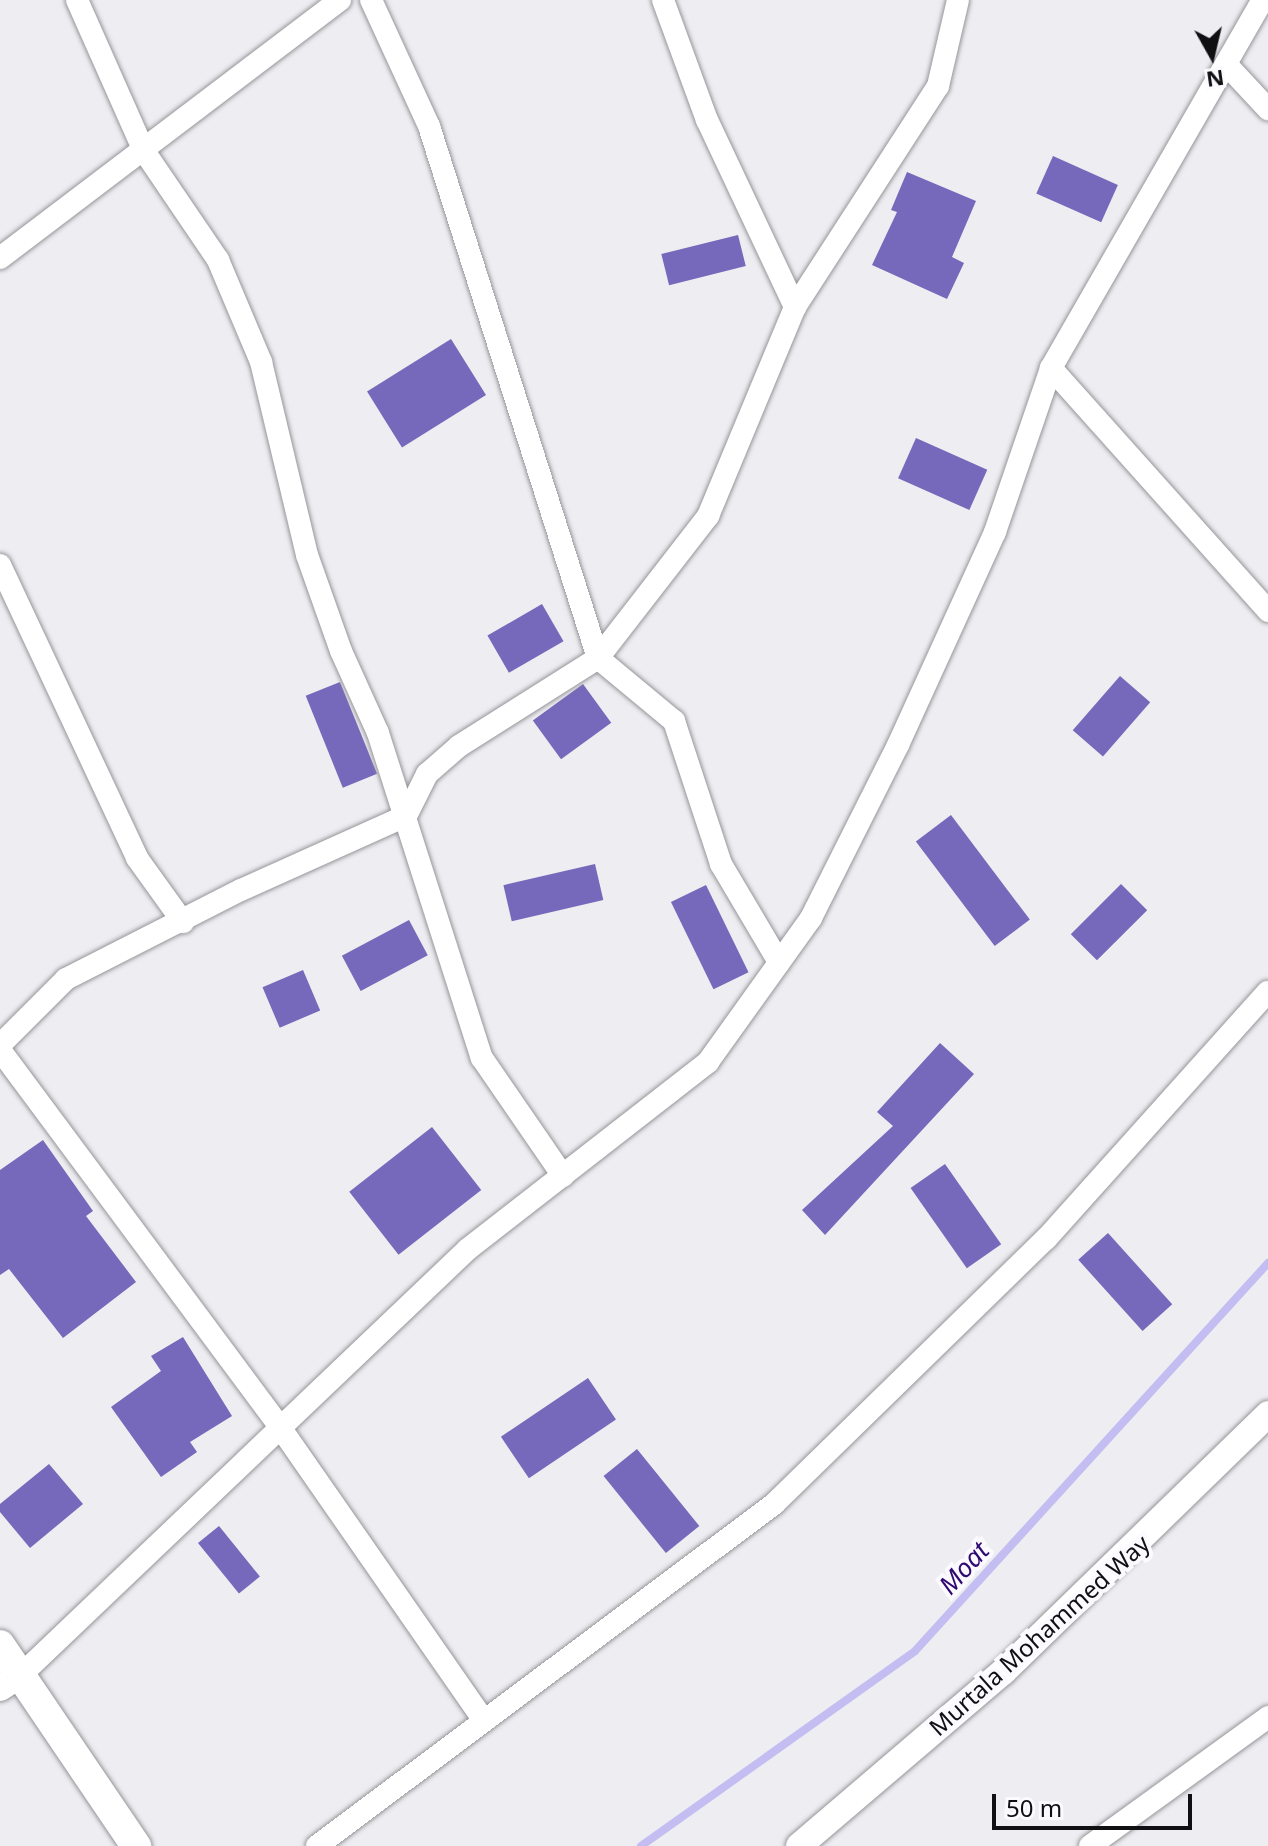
<!DOCTYPE html>
<style>
body{margin:0}
#map{position:relative;width:1268px;height:1846px;overflow:hidden;background:#ededf2;font-family:"Noto Sans",sans-serif}
div>[style]{position:absolute}
.stream>*{height:8px;margin:-4px;padding:0 4px;transform-origin:4px;border-radius:4px;background:#c3bdf2}
.building>*{inset:0;background:#7668ba;transform-origin:0 0}
.roads{filter:drop-shadow(0 0 2px #969599) drop-shadow(0 0 2px #969599)}
.minor>*{height:22px;margin:-11px;padding:0 11px;transform-origin:11px;border-radius:11px;background:#fff}
.tertiary>*{height:26px;margin:-13px;padding:0 13px;transform-origin:13px;border-radius:13px;background:#fff}
.secondary>*{height:30px;margin:-15px;padding:0 15px;transform-origin:15px;border-radius:15px;background:#fff}
span{translate:-50% -50%;white-space:nowrap;text-align:center;line-height:1.15;-webkit-text-stroke:8px #fbfaff;paint-order:stroke}
.street-label{font-size:24px;color:#101012}
.water-label{font-size:26px;color:#300971;font-style:italic}
.north{position:absolute;left:1172px;top:16px;width:80px;height:80px;-webkit-text-stroke:6px #fbfaff;paint-order:stroke;rotate:172deg;font-size:22px;font-weight:700;line-height:32px;text-align:center;color:#101012}
.north::after{content:'';display:block;margin:auto;width:28px;height:36px;background:#101012;clip-path:polygon(50% 0,100% 100%,50% 72%,0 100%)}
.scale{position:absolute;left:992px;top:1794px;width:200px;height:36px;box-sizing:border-box;border:4px solid #101012;border-top:0;padding-left:10px;font-size:24px;line-height:28px;white-space:nowrap;color:#101012;-webkit-text-stroke:6px #fbfaff;paint-order:stroke}
</style>
<div id="map">
<div class="stream">
<div style="left:641px;top:1846px;width:336px;rotate:-35.4deg"></div>
<div style="left:915px;top:1651px;width:525px;rotate:-47.7deg"></div>
</div>
<div class="building">
<div style="left:1053px;top:156px;width:71px;height:41px;rotate:24deg"></div>
<div style="clip-path:polygon(907px 172px,976px 201px,952px 257px,964px 263px,947px 299px,872px 265px,897px 212px,891px 210px)"></div>
<div style="left:738px;top:235px;width:32px;height:79px;rotate:76deg"></div>
<div style="left:451px;top:339px;width:66px;height:99px;rotate:58deg"></div>
<div style="left:916px;top:438px;width:78px;height:44px;rotate:24deg"></div>
<div style="left:542px;top:604px;width:43px;height:63px;rotate:60deg"></div>
<div style="left:1120px;top:676px;width:40px;height:72px;rotate:41deg"></div>
<div style="left:340px;top:682px;width:99px;height:37px;rotate:68deg"></div>
<div style="left:583px;top:684px;width:48px;height:62px;rotate:54deg"></div>
<div style="left:951px;top:815px;width:131px;height:44px;rotate:53deg"></div>
<div style="left:595px;top:864px;width:37px;height:94px;rotate:77deg"></div>
<div style="left:1121px;top:884px;width:37px;height:71px;rotate:45deg"></div>
<div style="left:706px;top:885px;width:97px;height:39px;rotate:64deg"></div>
<div style="left:409px;top:920px;width:40px;height:76px;rotate:62deg"></div>
<div style="left:303px;top:970px;width:44px;height:44px;rotate:67deg"></div>
<div style="clip-path:polygon(940px 1043px,974px 1074px,825px 1235px,802px 1210px,893px 1126px,877px 1112px)"></div>
<div style="left:432px;top:1127px;width:80px;height:105px;rotate:52deg"></div>
<div style="clip-path:polygon(43px 1140px,93px 1211px,86px 1216px,136px 1282px,63px 1338px,9px 1269px,0 1275px,0 1170px)"></div>
<div style="left:945px;top:1164px;width:98px;height:42px;rotate:55deg"></div>
<div style="left:1108px;top:1233px;width:96px;height:40px;rotate:48deg"></div>
<div style="clip-path:polygon(183px 1337px,232px 1416px,190px 1442px,197px 1452px,161px 1477px,111px 1407px,161px 1371px,151px 1356px)"></div>
<div style="left:588px;top:1378px;width:50px;height:105px;rotate:56deg"></div>
<div style="left:637px;top:1449px;width:99px;height:43px;rotate:51deg"></div>
<div style="clip-path:polygon(49px 1464px,83px 1504px,30px 1548px,0 1512px,0 1504px)"></div>
<div style="left:219px;top:1526px;width:65px;height:27px;rotate:51deg"></div>
</div>
<div class="roads">
<div class="minor">
<div style="left:77px;top:0;width:165px;rotate:66.1deg"></div>
<div style="left:144px;top:151px;width:132px;rotate:55.8deg"></div>
<div style="left:218px;top:260px;width:111px;rotate:67.1deg"></div>
<div style="left:261px;top:362px;width:198px;rotate:76.6deg"></div>
<div style="left:307px;top:555px;width:102px;rotate:70.5deg"></div>
<div style="left:341px;top:651px;width:90px;rotate:65.7deg"></div>
<div style="left:378px;top:733px;width:341px;rotate:72.3deg"></div>
<div style="left:482px;top:1058px;width:143px;rotate:55.5deg"></div>
<div style="left:371px;top:0;width:139px;rotate:65.3deg"></div>
<div style="left:429px;top:126px;width:558px;rotate:72.38deg"></div>
<div style="left:598px;top:658px;width:99px;rotate:39.7deg"></div>
<div style="left:674px;top:721px;width:151px;rotate:71.8deg"></div>
<div style="left:721px;top:864px;width:114px;rotate:59.4deg"></div>
<div style="left:663px;top:0;width:128px;rotate:69.9deg"></div>
<div style="left:707px;top:120px;width:207px;rotate:64.8deg"></div>
<div style="left:1226px;top:64px;width:62px;rotate:47deg"></div>
<div style="left:0;top:258px;width:427px;rotate:-37.2deg"></div>
<div style="left:1051px;top:368px;width:326px;rotate:48.2deg"></div>
<div style="left:0;top:565px;width:323px;rotate:64.9deg"></div>
<div style="left:137px;top:858px;width:79px;rotate:54.3deg"></div>
<div style="left:0;top:1045px;width:93px;rotate:-45deg"></div>
<div style="left:66px;top:979px;width:196px;rotate:-27deg"></div>
<div style="left:241px;top:890px;width:181px;rotate:-24.2deg"></div>
<div style="left:406px;top:816px;width:47px;rotate:-63.4deg"></div>
<div style="left:427px;top:774px;width:43px;rotate:-41.2deg"></div>
<div style="left:459px;top:746px;width:165px;rotate:-32.3deg"></div>
<div style="left:598px;top:658px;width:180px;rotate:-52.2deg"></div>
<div style="left:708px;top:516px;width:226px;rotate:-67.4deg"></div>
<div style="left:795px;top:307px;width:263px;rotate:-57.1deg"></div>
<div style="left:938px;top:86px;width:88px;rotate:-76.9deg"></div>
<div style="left:0;top:1050px;width:473px;rotate:53.4deg"></div>
<div style="left:282px;top:1430px;width:351px;rotate:55.2deg"></div>
<div style="left:23px;top:1673px;width:615px;rotate:-43.62deg"></div>
<div style="left:468px;top:1249px;width:304px;rotate:-37.9deg"></div>
<div style="left:708px;top:1062px;width:177px;rotate:-54.4deg"></div>
<div style="left:811px;top:918px;width:194px;rotate:-63.3deg"></div>
<div style="left:898px;top:745px;width:234px;rotate:-65.5deg"></div>
<div style="left:995px;top:532px;width:173px;rotate:-71.1deg"></div>
<div style="left:1051px;top:368px;width:425px;rotate:-60.1deg"></div>
<div style="left:317px;top:1846px;width:571px;rotate:-36.81deg"></div>
<div style="left:774px;top:1504px;width:380px;rotate:-44.3deg"></div>
<div style="left:1046px;top:1239px;width:332px;rotate:-48.1deg"></div>
<div style="left:1090px;top:1846px;width:220px;rotate:-35.9deg"></div>
</div>
<div class="tertiary">
<div style="left:0;top:1688px;width:27px;rotate:-33deg"></div>
<div style="left:799px;top:1846px;width:268px;rotate:-40.5deg"></div>
<div style="left:1003px;top:1672px;width:370px;rotate:-44.2deg"></div>
</div>
<div class="secondary">
<div style="left:0;top:1645px;width:243px;rotate:55.9deg"></div>
</div>
</div>
<div class="street-label">
<span style="left:1039px;top:1635px;rotate:-42deg">Murtala Mohammed Way</span>
</div>
<div class="water-label">
<span style="left:964px;top:1568px;rotate:-48deg">Moat</span>
</div>
<div class="north">N</div>
<div class="scale">50 m</div>
</div>
